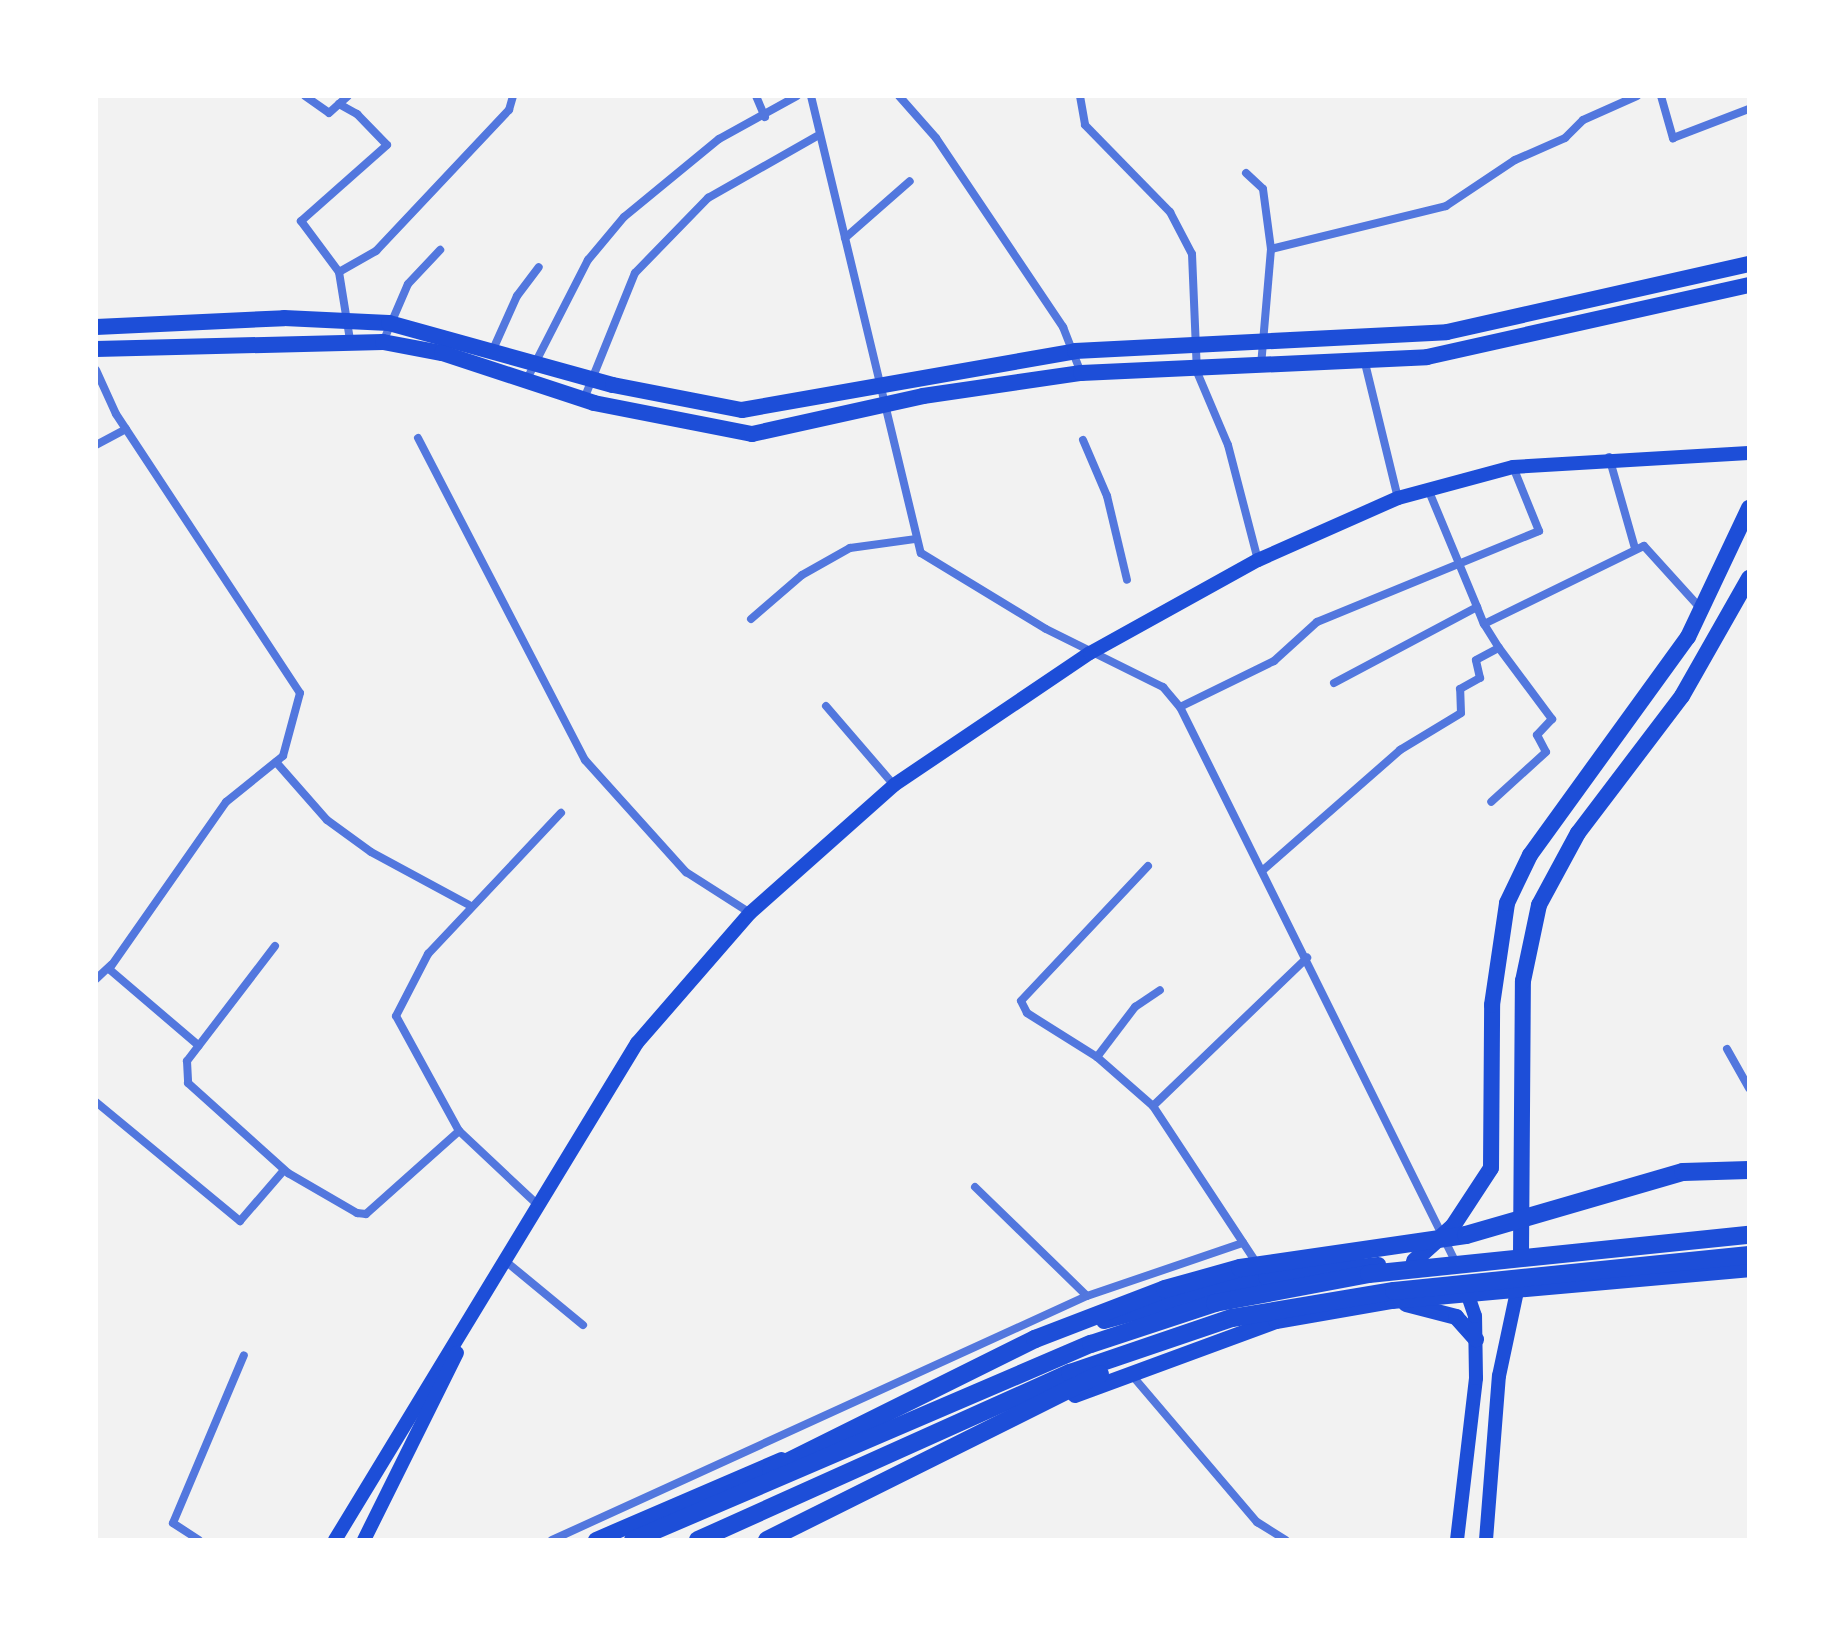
<!DOCTYPE html>
<style>
body{margin:0}
#map{position:relative;width:1845px;height:1636px;overflow:hidden;background:#f2f2f2;font-family:Figtree,sans-serif}
div>[style]{position:absolute}
.minor>*{height:8px;margin:-4px;padding:0 4px;transform-origin:4px;border-radius:4px;background:#5277de}
.secondary>*{height:14px;margin:-7px;padding:0 7px;transform-origin:7px;border-radius:7px;background:#1d4ed8}
.primary>*{height:16px;margin:-8px;padding:0 8px;transform-origin:8px;border-radius:8px;background:#1d4ed8}
.motorway>*{height:18px;margin:-9px;padding:0 9px;transform-origin:9px;border-radius:9px;background:#1d4ed8}
span{translate:-50% -50%;white-space:nowrap;text-align:center;line-height:1.15;-webkit-text-stroke:6px #fff;paint-order:stroke}
.frame{position:absolute;inset:0;border:98px solid #fff;pointer-events:none}
</style>
<div id="map">
<div class="minor">
<div style="left:305px;top:96px;width:29px;rotate:35deg"></div>
<div style="left:329px;top:113px;width:13px;rotate:-42deg"></div>
<div style="left:339px;top:104px;width:21px;rotate:29deg"></div>
<div style="left:357px;top:114px;width:43px;rotate:45.9deg"></div>
<div style="left:387px;top:145px;width:115px;rotate:138.5deg"></div>
<div style="left:301px;top:221px;width:64px;rotate:53.3deg"></div>
<div style="left:339px;top:272px;width:69px;rotate:80.8deg"></div>
<div style="left:756px;top:96px;width:23px;rotate:67deg"></div>
<div style="left:811px;top:96px;width:470px;rotate:76.5deg"></div>
<div style="left:921px;top:553px;width:146px;rotate:31.3deg"></div>
<div style="left:1046px;top:629px;width:131px;rotate:26.4deg"></div>
<div style="left:1163px;top:687px;width:26px;rotate:50deg"></div>
<div style="left:1180px;top:707px;width:616px;rotate:63.6deg"></div>
<div style="left:899px;top:96px;width:56px;rotate:48.6deg"></div>
<div style="left:936px;top:138px;width:228px;rotate:56.1deg"></div>
<div style="left:1063px;top:327px;width:49px;rotate:68.6deg"></div>
<div style="left:1080px;top:96px;width:29px;rotate:80deg"></div>
<div style="left:1085px;top:125px;width:122px;rotate:45.7deg"></div>
<div style="left:1170px;top:212px;width:47px;rotate:62.4deg"></div>
<div style="left:1192px;top:254px;width:118px;rotate:87.6deg"></div>
<div style="left:1197px;top:372px;width:79px;rotate:67deg"></div>
<div style="left:1228px;top:445px;width:119px;rotate:75.4deg"></div>
<div style="left:1661px;top:96px;width:44px;rotate:74.1deg"></div>
<div style="left:1673px;top:138px;width:81px;rotate:-20.9deg"></div>
<div style="left:339px;top:104px;width:12px;rotate:-42deg"></div>
<div style="left:1246px;top:173px;width:23px;rotate:43deg"></div>
<div style="left:1263px;top:189px;width:61px;rotate:82.4deg"></div>
<div style="left:1271px;top:249px;width:117px;rotate:94.9deg"></div>
<div style="left:845px;top:238px;width:86px;rotate:-41.2deg"></div>
<div style="left:1271px;top:249px;width:180px;rotate:-13.8deg"></div>
<div style="left:1446px;top:206px;width:83px;rotate:-33.7deg"></div>
<div style="left:1515px;top:160px;width:55px;rotate:-23.7deg"></div>
<div style="left:1565px;top:138px;width:25px;rotate:-45deg"></div>
<div style="left:1583px;top:120px;width:59px;rotate:-24deg"></div>
<div style="left:339px;top:272px;width:43px;rotate:-29.6deg"></div>
<div style="left:376px;top:251px;width:194px;rotate:-46.7deg"></div>
<div style="left:509px;top:110px;width:15px;rotate:-74deg"></div>
<div style="left:383px;top:342px;width:63px;rotate:-66.7deg"></div>
<div style="left:408px;top:284px;width:47px;rotate:-46.7deg"></div>
<div style="left:491px;top:354px;width:64px;rotate:-65.9deg"></div>
<div style="left:517px;top:296px;width:36px;rotate:-53deg"></div>
<div style="left:1365px;top:363px;width:139px;rotate:76.3deg"></div>
<div style="left:96px;top:370px;width:48px;rotate:65.6deg"></div>
<div style="left:116px;top:414px;width:334px;rotate:56.6deg"></div>
<div style="left:300px;top:693px;width:65px;rotate:105.1deg"></div>
<div style="left:283px;top:756px;width:73px;rotate:141.1deg"></div>
<div style="left:226px;top:802px;width:204px;rotate:125deg"></div>
<div style="left:109px;top:969px;width:118px;rotate:40.5deg"></div>
<div style="left:527px;top:379px;width:134px;rotate:-62.9deg"></div>
<div style="left:588px;top:260px;width:56px;rotate:-50.1deg"></div>
<div style="left:624px;top:217px;width:123px;rotate:-39.4deg"></div>
<div style="left:719px;top:139px;width:89px;rotate:-28.9deg"></div>
<div style="left:584px;top:399px;width:136px;rotate:-68deg"></div>
<div style="left:635px;top:273px;width:105px;rotate:-45.8deg"></div>
<div style="left:708px;top:198px;width:125px;rotate:-29.6deg"></div>
<div style="left:418px;top:438px;width:363px;rotate:62.6deg"></div>
<div style="left:585px;top:760px;width:151px;rotate:48deg"></div>
<div style="left:686px;top:872px;width:76px;rotate:32.6deg"></div>
<div style="left:1083px;top:440px;width:61px;rotate:66.8deg"></div>
<div style="left:1107px;top:496px;width:86px;rotate:76.6deg"></div>
<div style="left:96px;top:445px;width:34px;rotate:-28deg"></div>
<div style="left:1609px;top:457px;width:95px;rotate:74.1deg"></div>
<div style="left:1428px;top:489px;width:128px;rotate:67.4deg"></div>
<div style="left:751px;top:619px;width:67px;rotate:-40.8deg"></div>
<div style="left:802px;top:575px;width:55px;rotate:-29.4deg"></div>
<div style="left:850px;top:548px;width:67px;rotate:-7.8deg"></div>
<div style="left:1484px;top:624px;width:28px;rotate:58deg"></div>
<div style="left:1334px;top:683px;width:162px;rotate:-28deg"></div>
<div style="left:1477px;top:607px;width:18px;rotate:68deg"></div>
<div style="left:1484px;top:624px;width:178px;rotate:-26deg"></div>
<div style="left:1644px;top:546px;width:86px;rotate:47.8deg"></div>
<div style="left:826px;top:706px;width:104px;rotate:49.3deg"></div>
<div style="left:1180px;top:707px;width:105px;rotate:-26.1deg"></div>
<div style="left:1274px;top:661px;width:58px;rotate:-42.2deg"></div>
<div style="left:1317px;top:622px;width:240px;rotate:-22.3deg"></div>
<div style="left:1539px;top:531px;width:69px;rotate:-112.1deg"></div>
<div style="left:276px;top:762px;width:77px;rotate:48.7deg"></div>
<div style="left:327px;top:820px;width:54px;rotate:36deg"></div>
<div style="left:371px;top:852px;width:111px;rotate:28.4deg"></div>
<div style="left:1148px;top:866px;width:185px;rotate:133.3deg"></div>
<div style="left:1021px;top:1001px;width:13px;rotate:63deg"></div>
<div style="left:1027px;top:1013px;width:83px;rotate:32.2deg"></div>
<div style="left:1097px;top:1057px;width:74px;rotate:41.2deg"></div>
<div style="left:1153px;top:1106px;width:191px;rotate:56.6deg"></div>
<div style="left:1262px;top:871px;width:184px;rotate:-41.2deg"></div>
<div style="left:1400px;top:750px;width:71px;rotate:-31.2deg"></div>
<div style="left:1461px;top:713px;width:24px;rotate:-92deg"></div>
<div style="left:1460px;top:689px;width:23px;rotate:-29deg"></div>
<div style="left:1480px;top:678px;width:18px;rotate:-103deg"></div>
<div style="left:1476px;top:660px;width:26px;rotate:-28deg"></div>
<div style="left:1499px;top:648px;width:89px;rotate:53.3deg"></div>
<div style="left:1552px;top:719px;width:22px;rotate:133deg"></div>
<div style="left:1537px;top:735px;width:19px;rotate:62deg"></div>
<div style="left:1546px;top:752px;width:74px;rotate:137.7deg"></div>
<div style="left:275px;top:946px;width:145px;rotate:127.4deg"></div>
<div style="left:187px;top:1061px;width:22px;rotate:87deg"></div>
<div style="left:188px;top:1083px;width:135px;rotate:42deg"></div>
<div style="left:288px;top:1173px;width:80px;rotate:30.1deg"></div>
<div style="left:357px;top:1213px;width:9px;rotate:6deg"></div>
<div style="left:366px;top:1214px;width:125px;rotate:-41.7deg"></div>
<div style="left:96px;top:979px;width:21px;rotate:-43deg"></div>
<div style="left:1727px;top:1049px;width:45px;rotate:60.6deg"></div>
<div style="left:1097px;top:1057px;width:63px;rotate:-52.8deg"></div>
<div style="left:1135px;top:1007px;width:30px;rotate:-34deg"></div>
<div style="left:96px;top:1102px;width:187px;rotate:39.6deg"></div>
<div style="left:240px;top:1221px;width:67px;rotate:-49.2deg"></div>
<div style="left:1153px;top:1106px;width:214px;rotate:-43.9deg"></div>
<div style="left:975px;top:1187px;width:156px;rotate:44.2deg"></div>
<div style="left:539px;top:1206px;width:110px;rotate:-136.8deg"></div>
<div style="left:459px;top:1131px;width:131px;rotate:-118.7deg"></div>
<div style="left:396px;top:1016px;width:70px;rotate:-62.7deg"></div>
<div style="left:428px;top:954px;width:194px;rotate:-46.7deg"></div>
<div style="left:509px;top:1264px;width:96px;rotate:39.5deg"></div>
<div style="left:1130px;top:1373px;width:196px;rotate:49.6deg"></div>
<div style="left:1257px;top:1522px;width:34px;rotate:32deg"></div>
<div style="left:199px;top:1540px;width:31px;rotate:-147deg"></div>
<div style="left:173px;top:1523px;width:182px;rotate:-67.1deg"></div>
<div style="left:552px;top:1540px;width:588px;rotate:-24.52deg"></div>
<div style="left:1087px;top:1296px;width:165px;rotate:-18.8deg"></div>
</div>
<div class="secondary">
<div style="left:335px;top:1540px;width:582px;rotate:-58.72deg"></div>
<div style="left:637px;top:1043px;width:172px;rotate:-49deg"></div>
<div style="left:750px;top:913px;width:193px;rotate:-41.6deg"></div>
<div style="left:894px;top:785px;width:236px;rotate:-34deg"></div>
<div style="left:1090px;top:653px;width:192px;rotate:-29deg"></div>
<div style="left:1258px;top:560px;width:153px;rotate:-23.9deg"></div>
<div style="left:1398px;top:498px;width:119px;rotate:-15.1deg"></div>
<div style="left:1513px;top:467px;width:236px;rotate:-3.4deg"></div>
<div style="left:364px;top:1540px;width:209px;rotate:-63.6deg"></div>
<div style="left:1457px;top:1540px;width:163px;rotate:-83.3deg"></div>
<div style="left:1476px;top:1378px;width:62px;rotate:-90.9deg"></div>
<div style="left:1475px;top:1316px;width:34px;rotate:-109deg"></div>
<div style="left:1486px;top:1540px;width:165px;rotate:-85.5deg"></div>
<div style="left:1499px;top:1376px;width:96px;rotate:-78deg"></div>
</div>
<div class="primary">
<div style="left:96px;top:327px;width:188px;rotate:-2.7deg"></div>
<div style="left:284px;top:318px;width:105px;rotate:2.7deg"></div>
<div style="left:389px;top:323px;width:232px;rotate:15.5deg"></div>
<div style="left:613px;top:385px;width:131px;rotate:11deg"></div>
<div style="left:742px;top:410px;width:338px;rotate:-10deg"></div>
<div style="left:1075px;top:351px;width:372px;rotate:-2.9deg"></div>
<div style="left:1447px;top:332px;width:310px;rotate:-12.7deg"></div>
<div style="left:96px;top:349px;width:287px;rotate:-1.4deg"></div>
<div style="left:383px;top:342px;width:60px;rotate:10.6deg"></div>
<div style="left:442px;top:353px;width:160px;rotate:18.2deg"></div>
<div style="left:594px;top:403px;width:161px;rotate:11.1deg"></div>
<div style="left:752px;top:434px;width:175px;rotate:-12.5deg"></div>
<div style="left:923px;top:396px;width:160px;rotate:-8.3deg"></div>
<div style="left:1081px;top:373px;width:346px;rotate:-2.6deg"></div>
<div style="left:1427px;top:357px;width:330px;rotate:-12.6deg"></div>
<div style="left:1521px;top:1254px;width:273px;rotate:-89.6deg"></div>
<div style="left:1523px;top:981px;width:78px;rotate:-78.1deg"></div>
<div style="left:1539px;top:905px;width:82px;rotate:-61.6deg"></div>
<div style="left:1578px;top:833px;width:172px;rotate:-52.8deg"></div>
<div style="left:1682px;top:696px;width:136px;rotate:-60.4deg"></div>
<div style="left:1414px;top:1261px;width:52px;rotate:-41.9deg"></div>
<div style="left:1453px;top:1226px;width:69px;rotate:-56.8deg"></div>
<div style="left:1491px;top:1168px;width:163px;rotate:-89.6deg"></div>
<div style="left:1492px;top:1005px;width:103px;rotate:-81.6deg"></div>
<div style="left:1507px;top:903px;width:53px;rotate:-64.4deg"></div>
<div style="left:1530px;top:855px;width:269px;rotate:-54.1deg"></div>
<div style="left:1688px;top:637px;width:143px;rotate:-64.7deg"></div>
<div style="left:1406px;top:1304px;width:52px;rotate:14.6deg"></div>
<div style="left:1456px;top:1317px;width:30px;rotate:48deg"></div>
<div style="left:1104px;top:1321px;width:168px;rotate:-15.2deg"></div>
<div style="left:1266px;top:1277px;width:113px;rotate:-6.1deg"></div>
<div style="left:1075px;top:1395px;width:214px;rotate:-20.2deg"></div>
<div style="left:1276px;top:1321px;width:118px;rotate:-9.8deg"></div>
<div style="left:1392px;top:1301px;width:358px;rotate:-5.1deg"></div>
<div style="left:596px;top:1540px;width:202px;rotate:-23.3deg"></div>
</div>
<div class="motorway">
<div style="left:771px;top:1470px;width:295px;rotate:-26.4deg"></div>
<div style="left:1035px;top:1339px;width:139px;rotate:-21deg"></div>
<div style="left:1165px;top:1289px;width:78px;rotate:-15.6deg"></div>
<div style="left:1240px;top:1268px;width:228px;rotate:-8.3deg"></div>
<div style="left:1466px;top:1235px;width:226px;rotate:-16.2deg"></div>
<div style="left:1683px;top:1172px;width:66px;rotate:-1.7deg"></div>
<div style="left:633px;top:1540px;width:498px;rotate:-23.2deg"></div>
<div style="left:1091px;top:1344px;width:131px;rotate:-18.3deg"></div>
<div style="left:1215px;top:1303px;width:157px;rotate:-10.7deg"></div>
<div style="left:1369px;top:1274px;width:382px;rotate:-5.9deg"></div>
<div style="left:698px;top:1540px;width:408px;rotate:-24.2deg"></div>
<div style="left:1070px;top:1373px;width:171px;rotate:-18.8deg"></div>
<div style="left:1232px;top:1318px;width:164px;rotate:-9.5deg"></div>
<div style="left:1394px;top:1291px;width:357px;rotate:-5.8deg"></div>
<div style="left:767px;top:1540px;width:372px;rotate:-26.5deg"></div>
</div>
<div class="frame"></div>
</div>
